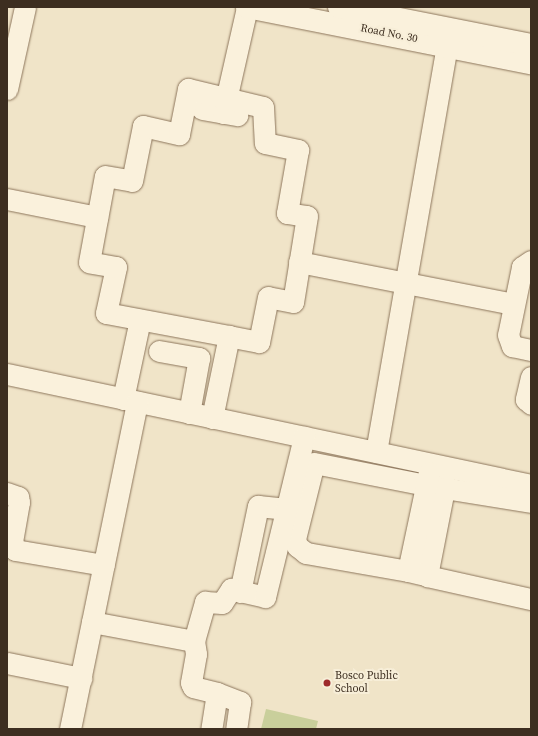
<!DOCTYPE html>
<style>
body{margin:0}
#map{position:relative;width:538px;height:736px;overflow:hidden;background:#f0e4c8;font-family:"Source Serif 4",serif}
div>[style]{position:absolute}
.green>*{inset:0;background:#c9cf9b}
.roads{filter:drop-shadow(0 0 1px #8d765c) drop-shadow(0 0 1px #8d765c)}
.street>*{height:21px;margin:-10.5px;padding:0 10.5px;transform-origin:10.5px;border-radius:10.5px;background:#faf1dc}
.secondary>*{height:22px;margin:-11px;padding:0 11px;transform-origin:11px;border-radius:11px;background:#faf1dc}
.dots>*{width:11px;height:11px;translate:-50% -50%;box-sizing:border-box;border:2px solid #f7eed8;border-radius:50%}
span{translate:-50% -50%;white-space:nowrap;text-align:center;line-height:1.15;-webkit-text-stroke:4px #f7eed8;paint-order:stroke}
.street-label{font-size:11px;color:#3d2e20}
.poi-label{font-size:11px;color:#3d2e20}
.left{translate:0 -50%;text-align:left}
.frame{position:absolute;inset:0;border:8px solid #3d2e20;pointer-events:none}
</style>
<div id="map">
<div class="green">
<div style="clip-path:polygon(266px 709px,318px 721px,316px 729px,261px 729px)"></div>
</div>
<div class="roads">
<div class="street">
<div style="left:7px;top:89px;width:84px;rotate:-77.6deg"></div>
<div style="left:202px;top:109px;width:36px;rotate:10deg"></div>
<div style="left:223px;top:113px;width:109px;rotate:-77.2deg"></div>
<div style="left:7px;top:199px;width:92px;rotate:11.3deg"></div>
<div style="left:531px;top:261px;width:11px;rotate:146deg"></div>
<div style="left:522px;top:267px;width:69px;rotate:101.6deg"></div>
<div style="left:508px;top:335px;width:12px;rotate:70deg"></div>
<div style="left:512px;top:346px;width:19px;rotate:12deg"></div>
<div style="left:299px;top:262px;width:219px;rotate:11.1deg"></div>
<div style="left:159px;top:351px;width:41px;rotate:9.9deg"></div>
<div style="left:199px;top:358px;width:56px;rotate:100.3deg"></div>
<div style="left:7px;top:374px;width:536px;rotate:11.96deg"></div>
<div style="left:531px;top:377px;width:23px;rotate:103deg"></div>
<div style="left:526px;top:399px;width:7px;rotate:45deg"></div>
<div style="left:123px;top:399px;width:81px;rotate:-77.9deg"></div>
<div style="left:212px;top:418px;width:84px;rotate:-78.3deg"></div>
<div style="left:229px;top:336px;width:125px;rotate:-169.4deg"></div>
<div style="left:106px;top:313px;width:47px;rotate:-77.7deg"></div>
<div style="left:116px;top:267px;width:27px;rotate:-170deg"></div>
<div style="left:89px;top:262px;width:87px;rotate:-79.5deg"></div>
<div style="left:105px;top:176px;width:27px;rotate:10deg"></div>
<div style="left:132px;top:181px;width:56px;rotate:-78.7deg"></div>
<div style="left:143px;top:126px;width:37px;rotate:13deg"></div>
<div style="left:179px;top:134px;width:46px;rotate:-78.7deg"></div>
<div style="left:188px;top:89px;width:77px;rotate:13.5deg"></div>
<div style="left:263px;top:107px;width:36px;rotate:87deg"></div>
<div style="left:265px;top:143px;width:34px;rotate:12deg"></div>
<div style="left:298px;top:150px;width:64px;rotate:99.9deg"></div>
<div style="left:287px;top:213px;width:20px;rotate:9deg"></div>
<div style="left:307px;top:216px;width:87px;rotate:99.2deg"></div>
<div style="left:293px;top:302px;width:25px;rotate:-169deg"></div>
<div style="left:268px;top:297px;width:46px;rotate:101.3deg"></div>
<div style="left:259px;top:342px;width:31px;rotate:-169deg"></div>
<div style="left:376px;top:452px;width:413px;rotate:-80.1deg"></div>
<div style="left:445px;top:484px;width:94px;rotate:101.1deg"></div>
<div style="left:427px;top:576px;width:107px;rotate:12.5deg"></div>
<div style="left:444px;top:488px;width:88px;rotate:9.1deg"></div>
<div style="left:7px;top:493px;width:12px;rotate:20deg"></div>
<div style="left:18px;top:497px;width:5px;rotate:79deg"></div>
<div style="left:19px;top:502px;width:40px;rotate:100deg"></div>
<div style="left:12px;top:541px;width:9px;rotate:72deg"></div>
<div style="left:15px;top:550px;width:90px;rotate:9.6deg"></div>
<div style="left:408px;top:571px;width:104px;rotate:-170deg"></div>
<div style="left:306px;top:553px;width:11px;rotate:-142deg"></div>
<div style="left:297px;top:546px;width:7px;rotate:-106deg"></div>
<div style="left:295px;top:539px;width:78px;rotate:-76deg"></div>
<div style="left:314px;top:463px;width:114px;rotate:11.1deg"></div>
<div style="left:421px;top:574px;width:13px;rotate:-167deg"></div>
<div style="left:408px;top:571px;width:101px;rotate:-78deg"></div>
<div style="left:240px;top:592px;width:88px;rotate:-78.2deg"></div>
<div style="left:258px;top:506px;width:29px;rotate:6deg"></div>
<div style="left:92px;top:622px;width:104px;rotate:10.6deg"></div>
<div style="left:194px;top:641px;width:13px;rotate:81deg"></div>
<div style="left:196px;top:654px;width:29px;rotate:100deg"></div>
<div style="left:191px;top:683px;width:4px;rotate:63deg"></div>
<div style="left:193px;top:687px;width:25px;rotate:14deg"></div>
<div style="left:217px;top:693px;width:36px;rotate:99deg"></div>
<div style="left:194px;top:641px;width:41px;rotate:-74.2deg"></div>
<div style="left:205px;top:602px;width:17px;rotate:3deg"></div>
<div style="left:222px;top:603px;width:17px;rotate:-57deg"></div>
<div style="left:231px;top:589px;width:35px;rotate:13deg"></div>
<div style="left:265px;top:597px;width:165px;rotate:-76.3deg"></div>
<div style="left:7px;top:663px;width:76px;rotate:11.5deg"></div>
<div style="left:217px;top:693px;width:25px;rotate:21deg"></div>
<div style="left:240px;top:702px;width:27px;rotate:98deg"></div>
<div style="left:70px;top:729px;width:334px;rotate:-78.4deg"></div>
</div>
<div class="secondary">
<div style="left:247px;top:7px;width:289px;rotate:11.2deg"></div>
<div style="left:339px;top:7px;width:196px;rotate:11.2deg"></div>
</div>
</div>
<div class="dots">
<div style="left:327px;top:683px;background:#9e2a2b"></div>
</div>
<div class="street-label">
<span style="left:389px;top:34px;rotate:11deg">Road No. 30</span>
</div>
<div class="poi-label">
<span class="left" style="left:335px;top:683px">Bosco Public<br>School</span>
</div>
<div class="frame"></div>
</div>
